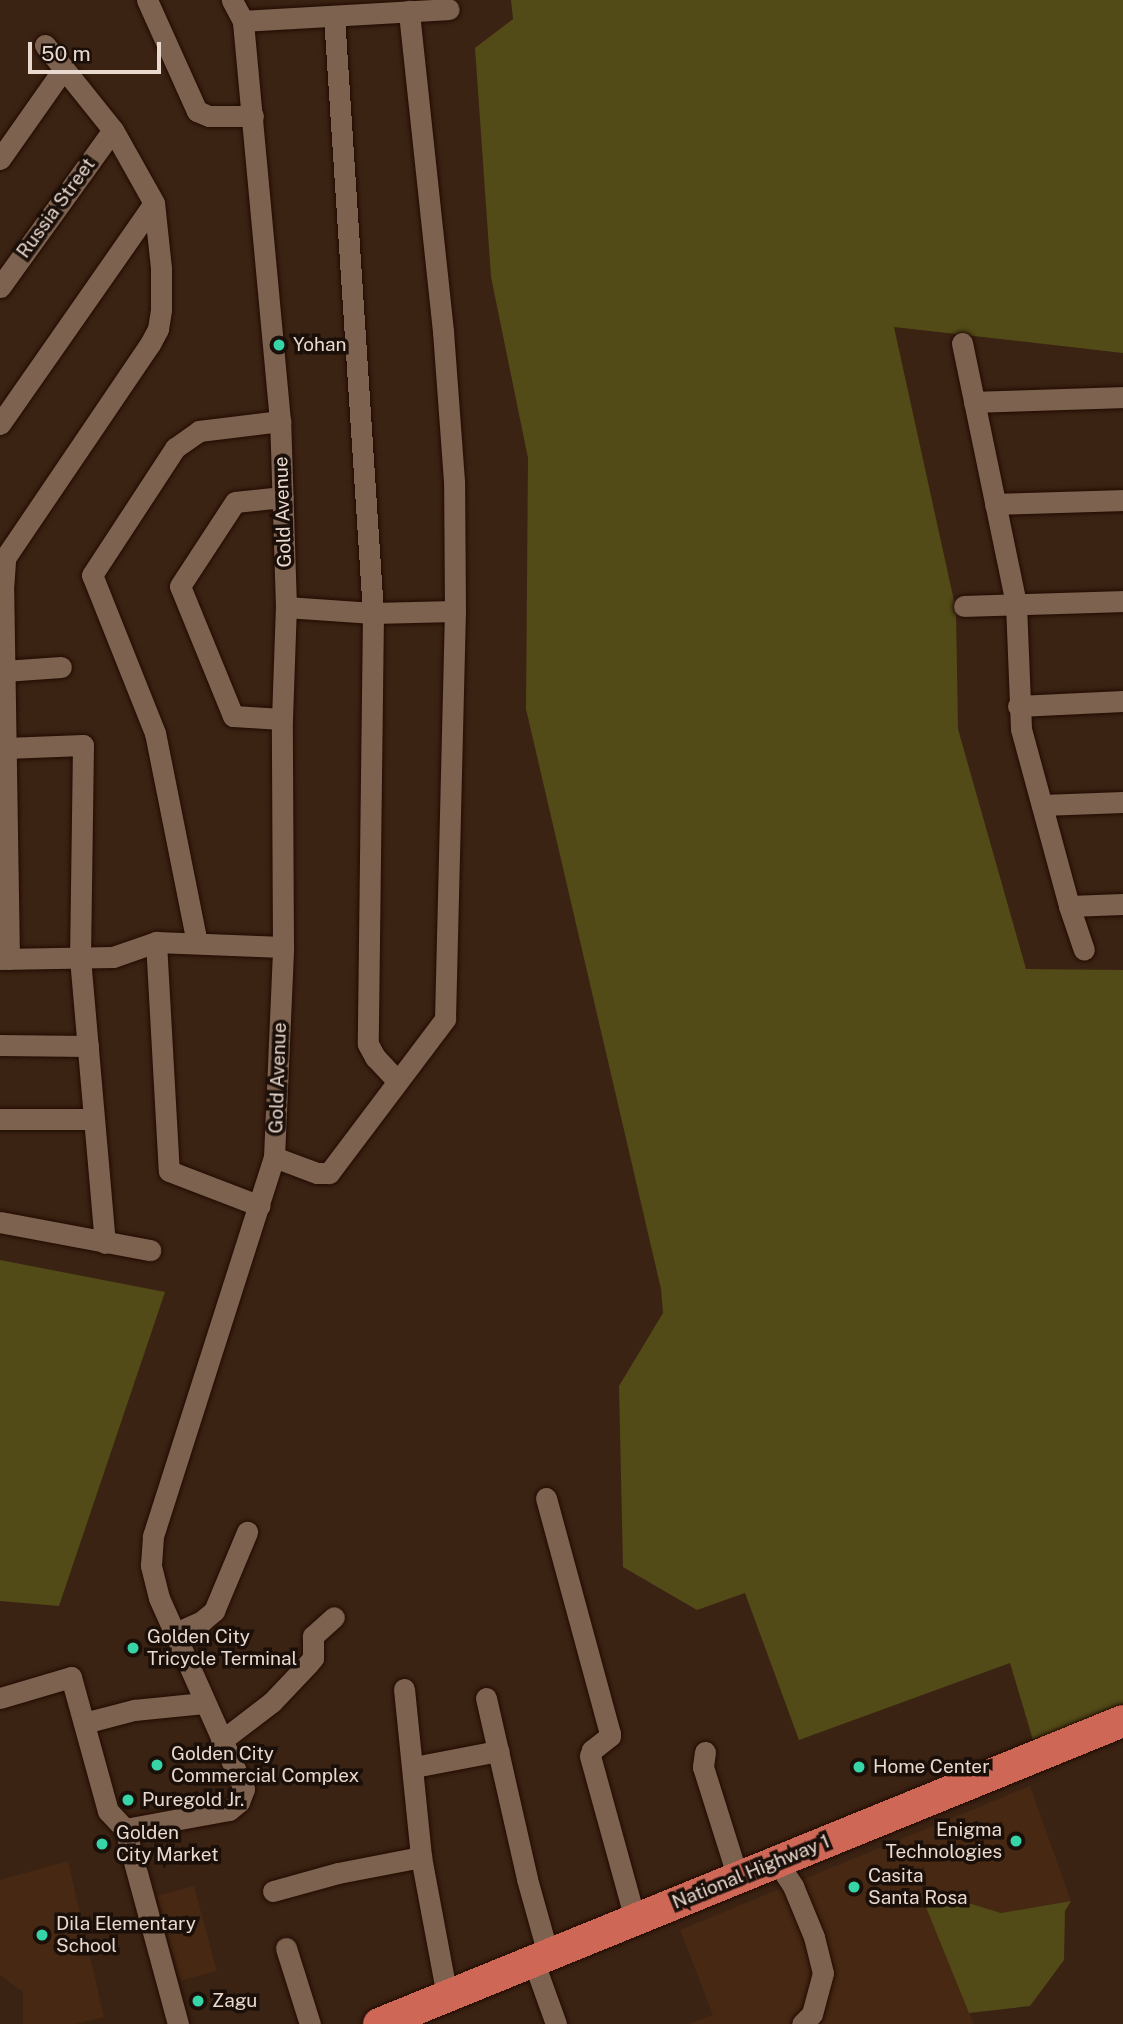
<!DOCTYPE html>
<style>
body{margin:0}
#map{position:relative;width:1123px;height:2024px;overflow:hidden;background:#3b2313;font-family:"Public Sans",sans-serif}
div>[style]{position:absolute}
.built>*{inset:0;background:#462813;transform-origin:0 0}
.green>*{inset:0;background:#524a17}
.roads{filter:drop-shadow(0 0 2px #210b00) drop-shadow(0 0 2px #210b00)}
.minor>*{height:21px;margin:-10.5px;padding:0 10.5px;transform-origin:10.5px;border-radius:10.5px;background:#7e6250}
.highway>*{height:32px;margin:-16px;padding:0 16px;transform-origin:16px;border-radius:16px;background:#cf6757}
.dots>*{width:19px;height:19px;translate:-50% -50%;box-sizing:border-box;border:4px solid #1a0f09;border-radius:50%}
span{translate:-50% -50%;white-space:nowrap;text-align:center;line-height:1.15;-webkit-text-stroke:7px #1a0f09;paint-order:stroke}
.street-label{font-size:19px;color:#e9d9cf}
.poi-label{font-size:19px;color:#e9d9cf}
.left{translate:0 -50%;text-align:left}
.right{translate:-100% -50%;text-align:right}
.scale{position:absolute;left:28px;top:42px;width:133px;height:32px;box-sizing:border-box;border:4px solid #e9d9cf;border-top:0;padding-left:9px;font-size:21px;line-height:24px;white-space:nowrap;color:#e9d9cf;-webkit-text-stroke:5px #1a0f09;paint-order:stroke}
</style>
<div id="map">
<div class="built">
<div style="clip-path:polygon(1030px 1786px,1071px 1901px,1001px 1913px,933px 1892px,921px 1895px,974px 2024px,688px 2024px,713px 2015px,680px 1930px)"></div>
<div style="clip-path:polygon(68px 1861px,104px 2017px,75px 2024px,23px 2024px,23px 1992px,0 1975px,0 1880px)"></div>
<div style="left:194px;top:1886px;width:88px;height:38px;rotate:75deg"></div>
</div>
<div class="green">
<div style="clip-path:polygon(511px 0,1123px 0,1123px 353px,894px 327px,956px 610px,958px 729px,1026px 969px,1123px 970px,1123px 1704px,1033px 1740px,1010px 1663px,799px 1740px,745px 1593px,697px 1610px,623px 1567px,619px 1386px,663px 1313px,661px 1289px,526px 709px,528px 458px,491px 277px,475px 48px,513px 19px)"></div>
<div style="clip-path:polygon(0 1260px,165px 1292px,59px 1606px,0 1601px)"></div>
<div style="clip-path:polygon(933px 1892px,1001px 1913px,1071px 1901px,1065px 1911px,1064px 1960px,1030px 2006px,969px 2013px,921px 1895px)"></div>
</div>
<div class="roads">
<div class="minor">
<div style="left:147px;top:0;width:122px;rotate:65.8deg"></div>
<div style="left:197px;top:111px;width:13px;rotate:23deg"></div>
<div style="left:209px;top:116px;width:44px"></div>
<div style="left:334px;top:16px;width:598px;rotate:86.26deg"></div>
<div style="left:373px;top:613px;width:431px;rotate:90.7deg"></div>
<div style="left:368px;top:1044px;width:15px;rotate:62deg"></div>
<div style="left:375px;top:1057px;width:33px;rotate:47deg"></div>
<div style="left:243px;top:21px;width:206px;rotate:-3.3deg"></div>
<div style="left:0;top:159px;width:111px;rotate:-54.9deg"></div>
<div style="left:0;top:287px;width:193px;rotate:-54.3deg"></div>
<div style="left:962px;top:343px;width:267px;rotate:78.3deg"></div>
<div style="left:1016px;top:604px;width:125px;rotate:87.7deg"></div>
<div style="left:1021px;top:729px;width:183px;rotate:74.8deg"></div>
<div style="left:1069px;top:906px;width:46px;rotate:71.2deg"></div>
<div style="left:974px;top:402px;width:149px;rotate:-1.9deg"></div>
<div style="left:0;top:424px;width:269px;rotate:-55.1deg"></div>
<div style="left:995px;top:504px;width:128px;rotate:-1.8deg"></div>
<div style="left:964px;top:606px;width:159px;rotate:-1.8deg"></div>
<div style="left:286px;top:607px;width:87px;rotate:3.9deg"></div>
<div style="left:373px;top:613px;width:82px;rotate:-1.4deg"></div>
<div style="left:4px;top:671px;width:57px;rotate:-4deg"></div>
<div style="left:1018px;top:706px;width:105px;rotate:-2.7deg"></div>
<div style="left:282px;top:719px;width:49px;rotate:-176.5deg"></div>
<div style="left:233px;top:716px;width:140px;rotate:-112.2deg"></div>
<div style="left:180px;top:586px;width:100px;rotate:-56.8deg"></div>
<div style="left:235px;top:502px;width:48px;rotate:-5.9deg"></div>
<div style="left:5px;top:748px;width:78px;rotate:-2.2deg"></div>
<div style="left:83px;top:745px;width:213px;rotate:90.8deg"></div>
<div style="left:80px;top:958px;width:286px;rotate:85deg"></div>
<div style="left:1042px;top:805px;width:81px;rotate:-2.1deg"></div>
<div style="left:1069px;top:906px;width:54px;rotate:-2.1deg"></div>
<div style="left:156px;top:942px;width:229px;rotate:86.8deg"></div>
<div style="left:169px;top:1171px;width:97px;rotate:21deg"></div>
<div style="left:197px;top:943px;width:214px;rotate:-101.3deg"></div>
<div style="left:155px;top:733px;width:170px;rotate:-111.7deg"></div>
<div style="left:92px;top:575px;width:152px;rotate:-56.8deg"></div>
<div style="left:175px;top:448px;width:29px;rotate:-35deg"></div>
<div style="left:199px;top:431px;width:82px;rotate:-7deg"></div>
<div style="left:0;top:959px;width:113px;rotate:-1deg"></div>
<div style="left:113px;top:957px;width:46px;rotate:-19.2deg"></div>
<div style="left:156px;top:942px;width:127px;rotate:2.3deg"></div>
<div style="left:9px;top:959px;width:369px;rotate:-90.9deg"></div>
<div style="left:3px;top:590px;width:32px;rotate:-86deg"></div>
<div style="left:5px;top:558px;width:258px;rotate:-55.9deg"></div>
<div style="left:150px;top:344px;width:17px;rotate:-62deg"></div>
<div style="left:158px;top:329px;width:20px;rotate:-81deg"></div>
<div style="left:161px;top:309px;width:41px;rotate:-90deg"></div>
<div style="left:161px;top:268px;width:65px;rotate:-96.1deg"></div>
<div style="left:154px;top:203px;width:84px;rotate:-119.3deg"></div>
<div style="left:113px;top:130px;width:109px;rotate:-128.7deg"></div>
<div style="left:0;top:1045px;width:88px;rotate:0.7deg"></div>
<div style="left:0;top:1119px;width:94px"></div>
<div style="left:274px;top:1157px;width:46px;rotate:20.4deg"></div>
<div style="left:317px;top:1173px;width:12px"></div>
<div style="left:329px;top:1173px;width:193px;rotate:-53deg"></div>
<div style="left:445px;top:1019px;width:408px;rotate:-88.6deg"></div>
<div style="left:455px;top:611px;width:130px;rotate:-90.4deg"></div>
<div style="left:454px;top:481px;width:150px;rotate:-94.2deg"></div>
<div style="left:443px;top:331px;width:322px;rotate:-96.1deg"></div>
<div style="left:0;top:1222px;width:153px;rotate:10.6deg"></div>
<div style="left:546px;top:1498px;width:244px;rotate:74.8deg"></div>
<div style="left:610px;top:1733px;width:3px;rotate:90deg"></div>
<div style="left:610px;top:1736px;width:23px;rotate:142deg"></div>
<div style="left:592px;top:1750px;width:6px;rotate:108deg"></div>
<div style="left:590px;top:1756px;width:169px;rotate:74.6deg"></div>
<div style="left:173px;top:1634px;width:32px;rotate:-24deg"></div>
<div style="left:202px;top:1621px;width:16px;rotate:-40deg"></div>
<div style="left:214px;top:1611px;width:86px;rotate:-67.3deg"></div>
<div style="left:404px;top:1689px;width:169px;rotate:84.2deg"></div>
<div style="left:421px;top:1857px;width:141px;rotate:79.4deg"></div>
<div style="left:0;top:1698px;width:74px;rotate:-16.5deg"></div>
<div style="left:71px;top:1677px;width:139px;rotate:74.6deg"></div>
<div style="left:108px;top:1811px;width:25px;rotate:47deg"></div>
<div style="left:486px;top:1698px;width:186px;rotate:77.2deg"></div>
<div style="left:527px;top:1879px;width:78px;rotate:74.4deg"></div>
<div style="left:84px;top:1723px;width:52px;rotate:-14.6deg"></div>
<div style="left:134px;top:1710px;width:70px;rotate:-5.7deg"></div>
<div style="left:221px;top:1741px;width:64px;rotate:-37.4deg"></div>
<div style="left:272px;top:1702px;width:52px;rotate:-46.5deg"></div>
<div style="left:308px;top:1664px;width:8px;rotate:-50deg"></div>
<div style="left:313px;top:1658px;width:22px;rotate:-90deg"></div>
<div style="left:313px;top:1636px;width:28px;rotate:-42deg"></div>
<div style="left:705px;top:1752px;width:15px;rotate:98deg"></div>
<div style="left:703px;top:1767px;width:116px;rotate:72.5deg"></div>
<div style="left:414px;top:1767px;width:86px;rotate:-10.8deg"></div>
<div style="left:777px;top:1862px;width:29px;rotate:56deg"></div>
<div style="left:793px;top:1886px;width:55px;rotate:67.6deg"></div>
<div style="left:814px;top:1937px;width:37px;rotate:76deg"></div>
<div style="left:823px;top:1973px;width:42px;rotate:105deg"></div>
<div style="left:812px;top:2014px;width:14px;rotate:135deg"></div>
<div style="left:273px;top:1891px;width:67px;rotate:-15.5deg"></div>
<div style="left:338px;top:1873px;width:85px;rotate:-10.9deg"></div>
<div style="left:286px;top:1948px;width:80px;rotate:72.5deg"></div>
<div style="left:533px;top:1960px;width:68px;rotate:70.2deg"></div>
<div style="left:178px;top:2024px;width:202px;rotate:-105.2deg"></div>
<div style="left:125px;top:1829px;width:106px;rotate:-10.4deg"></div>
<div style="left:229px;top:1810px;width:13px;rotate:-39deg"></div>
<div style="left:239px;top:1802px;width:14px;rotate:-69deg"></div>
<div style="left:244px;top:1789px;width:209px;rotate:-114deg"></div>
<div style="left:159px;top:1598px;width:34px;rotate:-104deg"></div>
<div style="left:151px;top:1565px;width:29px;rotate:-86deg"></div>
<div style="left:153px;top:1536px;width:398px;rotate:-72.3deg"></div>
<div style="left:274px;top:1157px;width:210px;rotate:-87.5deg"></div>
<div style="left:283px;top:947px;width:228px;rotate:-90.3deg"></div>
<div style="left:282px;top:719px;width:112px;rotate:-88deg"></div>
<div style="left:286px;top:607px;width:186px;rotate:-91.8deg"></div>
<div style="left:280px;top:421px;width:402px;rotate:-95.3deg"></div>
<div style="left:243px;top:21px;width:24px;rotate:-118deg"></div>
</div>
<div class="highway">
<div style="left:379px;top:2024px;width:803px;rotate:-22.16deg"></div>
</div>
</div>
<div class="dots">
<div style="left:279px;top:345px;background:#36d4a7"></div>
<div style="left:133px;top:1648px;background:#36d4a7"></div>
<div style="left:157px;top:1765px;background:#36d4a7"></div>
<div style="left:859px;top:1767px;background:#36d4a7"></div>
<div style="left:128px;top:1800px;background:#36d4a7"></div>
<div style="left:1016px;top:1841px;background:#36d4a7"></div>
<div style="left:102px;top:1844px;background:#36d4a7"></div>
<div style="left:854px;top:1887px;background:#36d4a7"></div>
<div style="left:42px;top:1935px;background:#36d4a7"></div>
<div style="left:198px;top:2001px;background:#36d4a7"></div>
</div>
<div class="street-label">
<span style="left:56px;top:208px;rotate:-54deg">Russia Street</span>
<span style="left:283px;top:512px;rotate:-92deg">Gold Avenue</span>
<span style="left:278px;top:1078px;rotate:-88deg">Gold Avenue</span>
<span style="left:751px;top:1872px;rotate:-22deg">National Highway 1</span>
</div>
<div class="poi-label">
<span class="left" style="left:293px;top:345px">Yohan</span>
<span class="left" style="left:147px;top:1648px">Golden City<br>Tricycle Terminal</span>
<span class="left" style="left:171px;top:1765px">Golden City<br>Commercial Complex</span>
<span class="left" style="left:873px;top:1767px">Home Center</span>
<span class="left" style="left:142px;top:1800px">Puregold Jr.</span>
<span class="right" style="left:1002px;top:1841px">Enigma<br>Technologies</span>
<span class="left" style="left:116px;top:1844px">Golden<br>City Market</span>
<span class="left" style="left:868px;top:1887px">Casita<br>Santa Rosa</span>
<span class="left" style="left:56px;top:1935px">Dila Elementary<br>School</span>
<span class="left" style="left:212px;top:2001px">Zagu</span>
</div>
<div class="scale">50 m</div>
</div>
